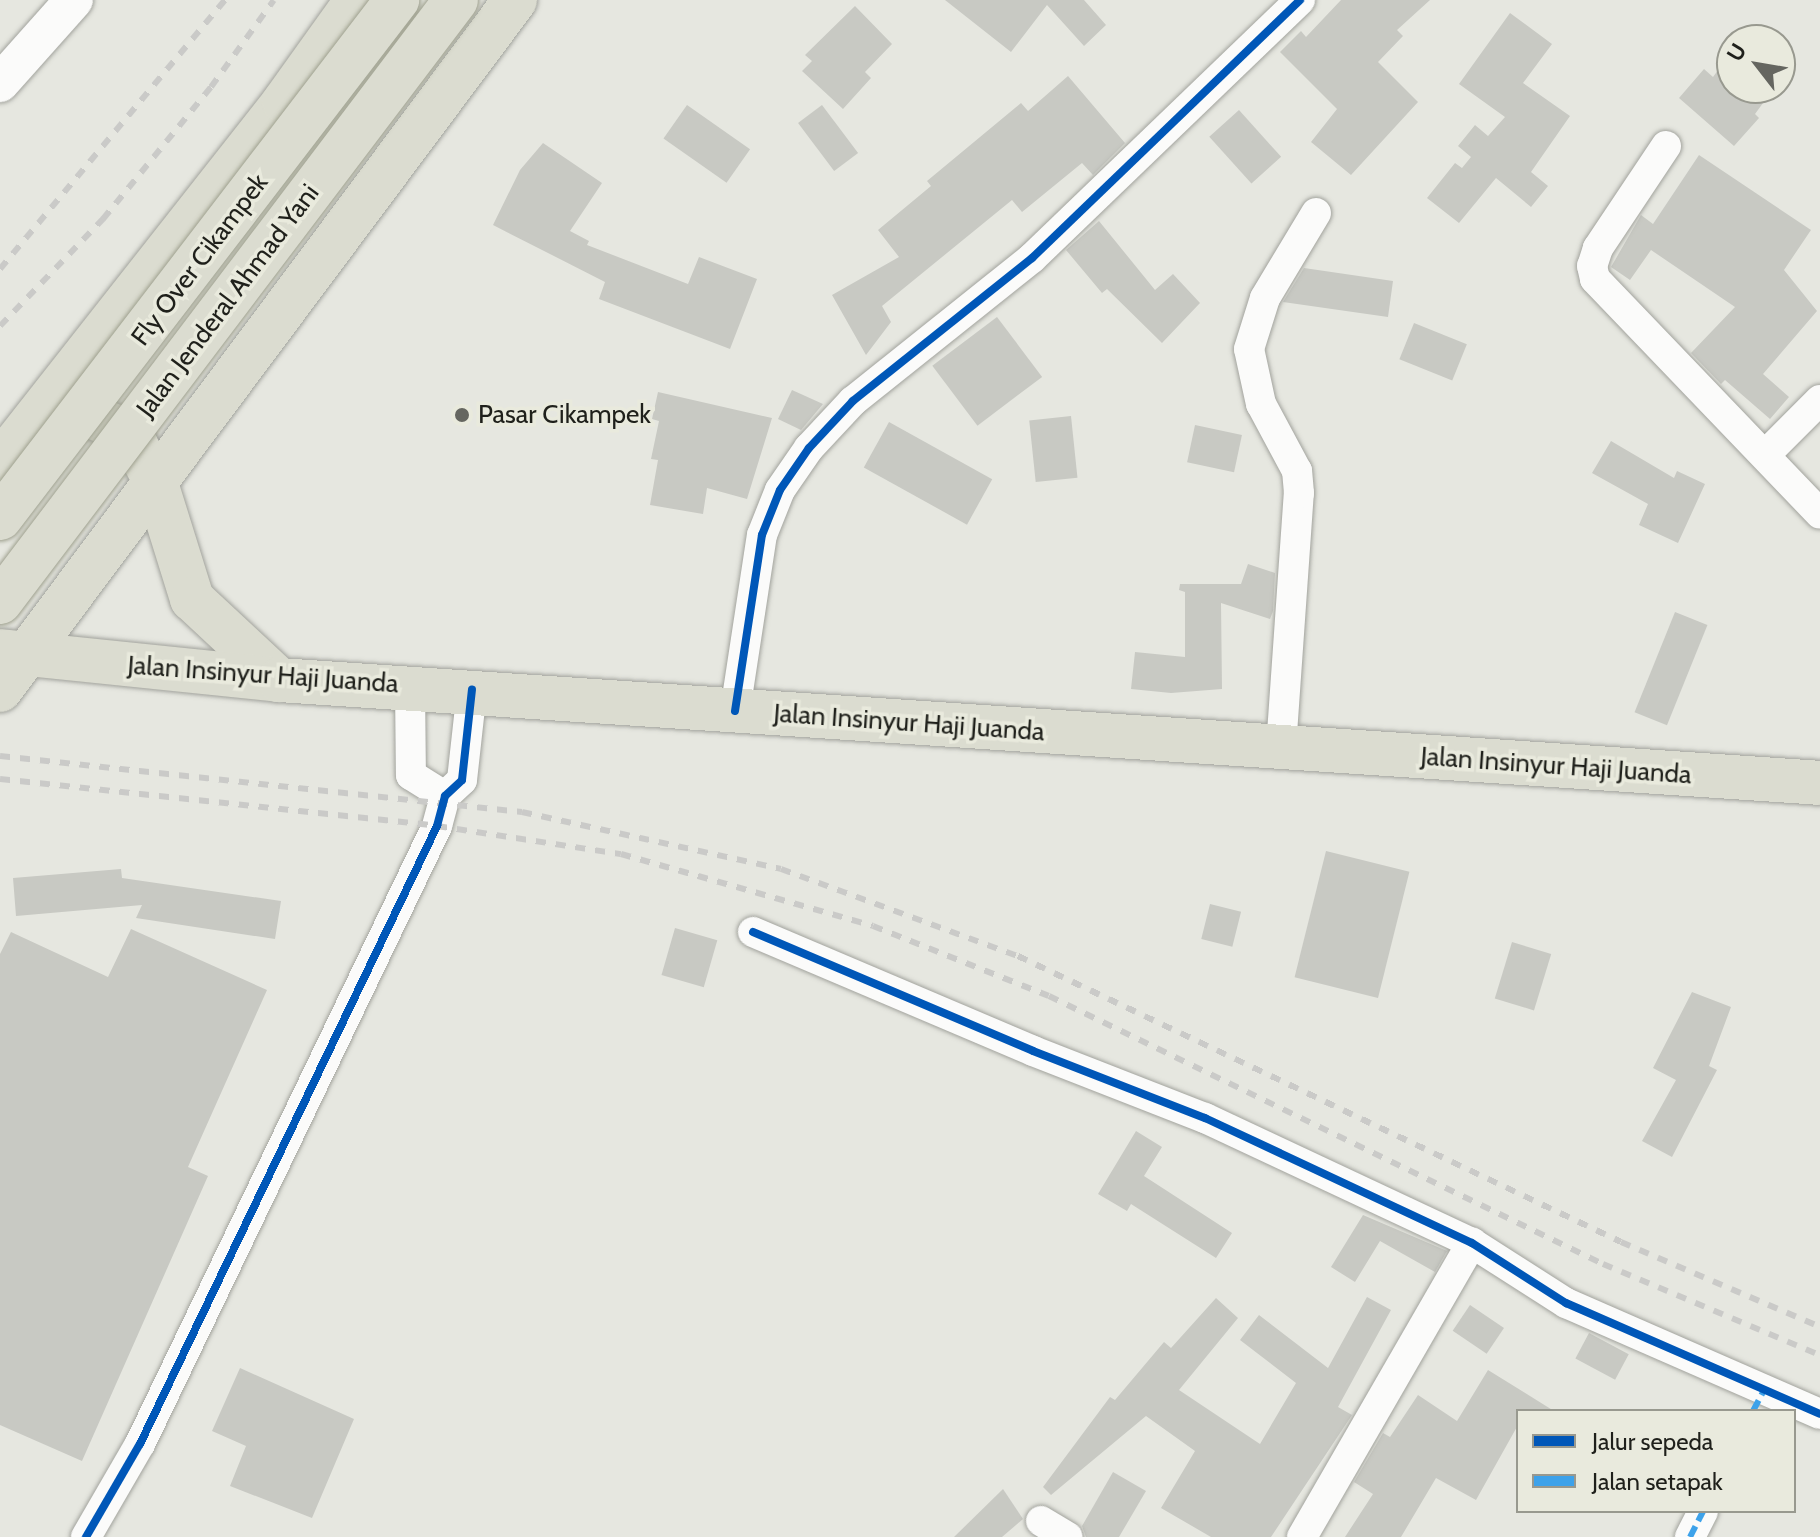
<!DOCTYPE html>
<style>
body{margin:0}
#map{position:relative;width:1820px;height:1537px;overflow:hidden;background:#e6e7e0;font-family:Cabin,sans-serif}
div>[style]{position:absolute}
.building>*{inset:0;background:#c8c9c3;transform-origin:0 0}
.roads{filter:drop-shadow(0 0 2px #a2a39d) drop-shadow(0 0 2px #a2a39d)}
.minor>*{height:30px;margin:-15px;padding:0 15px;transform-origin:15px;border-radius:15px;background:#fbfbfa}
.tertiary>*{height:38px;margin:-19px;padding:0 19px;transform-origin:19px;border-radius:19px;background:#fbfbfa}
.trunk>*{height:44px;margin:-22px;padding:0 22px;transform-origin:22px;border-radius:22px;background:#dbdcd0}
.rail>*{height:6px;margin-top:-3px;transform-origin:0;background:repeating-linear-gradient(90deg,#cacac8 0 10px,transparent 0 20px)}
.bridges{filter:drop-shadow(0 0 2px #9ea08e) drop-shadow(0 0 2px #9ea08e)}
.trunk-bridge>*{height:44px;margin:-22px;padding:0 22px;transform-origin:22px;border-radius:22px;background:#dbdcd0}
.quiet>*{height:6px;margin-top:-3px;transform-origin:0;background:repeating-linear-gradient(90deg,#3da2ea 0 12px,transparent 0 18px)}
.cycleway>*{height:8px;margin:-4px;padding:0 4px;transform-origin:4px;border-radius:4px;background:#0057b8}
.dots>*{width:22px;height:22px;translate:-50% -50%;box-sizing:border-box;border:4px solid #e9eadd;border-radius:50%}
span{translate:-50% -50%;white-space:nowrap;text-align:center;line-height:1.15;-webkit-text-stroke:7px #e9eadd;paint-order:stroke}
.street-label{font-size:26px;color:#1f201b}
.poi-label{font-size:26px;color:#1f201b}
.left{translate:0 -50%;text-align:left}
.legend{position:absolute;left:1516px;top:1409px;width:280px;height:104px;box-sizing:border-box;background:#e9eadd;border:2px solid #98998f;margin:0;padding:10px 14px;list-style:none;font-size:24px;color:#1f201b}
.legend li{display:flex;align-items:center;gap:16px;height:40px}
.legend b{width:40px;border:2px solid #98998f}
.north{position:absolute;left:1716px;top:24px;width:80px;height:80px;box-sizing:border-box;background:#e9eadd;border:2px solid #98998f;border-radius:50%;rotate:301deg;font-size:22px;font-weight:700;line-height:32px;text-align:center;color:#1f201b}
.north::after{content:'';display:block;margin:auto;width:28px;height:36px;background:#656660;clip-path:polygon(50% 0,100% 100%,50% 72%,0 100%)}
</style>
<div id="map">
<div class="building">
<div style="clip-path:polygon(945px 0,1084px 0,1106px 25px,1084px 46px,1047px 5px,1011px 52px)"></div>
<div style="clip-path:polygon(1341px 0,1430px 0,1397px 30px,1403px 36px,1378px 62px,1418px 102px,1351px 175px,1311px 142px,1337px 109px,1280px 52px,1301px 31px,1306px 37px)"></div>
<div style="clip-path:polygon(855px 6px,892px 44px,865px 72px,871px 78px,843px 109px,802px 71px,812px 61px,805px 55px)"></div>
<div style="clip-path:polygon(1510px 13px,1552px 44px,1523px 83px,1570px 116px,1531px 172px,1548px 186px,1531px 207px,1496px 178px,1459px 223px,1427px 198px,1455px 163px,1462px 168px,1471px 157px,1458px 146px,1475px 125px,1488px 136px,1505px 117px,1459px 84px)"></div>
<div style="clip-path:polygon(1732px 51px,1732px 88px,1774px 88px,1755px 114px,1759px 118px,1734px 146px,1679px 98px,1704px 69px,1713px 77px)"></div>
<div style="clip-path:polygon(1068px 76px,1125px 143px,1093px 175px,1082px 163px,1022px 212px,1012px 200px,882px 306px,891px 322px,866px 355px,832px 295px,899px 257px,878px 230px,931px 186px,927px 181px,1021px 103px,1028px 111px)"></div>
<div style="left:687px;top:105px;width:77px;height:41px;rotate:35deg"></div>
<div style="left:822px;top:105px;width:60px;height:30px;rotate:53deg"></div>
<div style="left:1239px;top:110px;width:63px;height:40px;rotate:48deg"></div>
<div style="clip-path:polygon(543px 143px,602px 183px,570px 231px,589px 241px,587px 245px,688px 284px,699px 257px,757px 279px,730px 349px,599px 299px,605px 282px,493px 225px,520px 170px)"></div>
<div style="clip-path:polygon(1699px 155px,1811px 230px,1784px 270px,1817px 311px,1763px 374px,1789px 397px,1770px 419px,1725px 380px,1721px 384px,1691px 353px,1735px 307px,1651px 250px,1630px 280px,1611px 267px,1641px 215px,1653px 224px)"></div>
<div style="clip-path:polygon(1099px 221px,1155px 290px,1173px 274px,1200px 303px,1162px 343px,1107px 289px,1102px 293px,1066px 250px)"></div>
<div style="clip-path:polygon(1304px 268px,1393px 281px,1388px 317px,1283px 302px)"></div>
<div style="left:997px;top:317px;width:75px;height:81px;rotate:53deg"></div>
<div style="left:1414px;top:323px;width:57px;height:39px;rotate:22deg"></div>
<div style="clip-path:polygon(792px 390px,823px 404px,801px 430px,778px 419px)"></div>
<div style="clip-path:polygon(658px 392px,772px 418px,747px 499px,707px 488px,703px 514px,650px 505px,658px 460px,651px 459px,659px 421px,652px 419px)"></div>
<div style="left:1071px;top:416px;width:62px;height:42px;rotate:84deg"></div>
<div style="left:889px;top:422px;width:118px;height:52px;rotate:29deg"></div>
<div style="left:1195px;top:425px;width:48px;height:38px;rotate:12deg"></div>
<div style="clip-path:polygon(1611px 441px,1674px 478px,1677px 471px,1705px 484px,1678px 543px,1639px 525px,1648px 504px,1592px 473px)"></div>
<div style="clip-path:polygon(1248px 564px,1275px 573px,1273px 611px,1270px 619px,1221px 603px,1222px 689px,1171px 693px,1131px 689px,1135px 652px,1185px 657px,1185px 592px,1179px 590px,1180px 584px,1241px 584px)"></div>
<div style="left:1675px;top:612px;width:35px;height:108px;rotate:22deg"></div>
<div style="left:1326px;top:851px;width:86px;height:130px;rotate:14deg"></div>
<div style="clip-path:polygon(121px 869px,122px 878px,281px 901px,275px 939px,136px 918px,142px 905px,16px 916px,13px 878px)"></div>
<div style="left:1210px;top:904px;width:32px;height:36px;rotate:14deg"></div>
<div style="left:675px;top:928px;width:44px;height:49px;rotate:16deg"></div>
<div style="clip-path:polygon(131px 929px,267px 990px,188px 1167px,208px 1176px,82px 1461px,0 1425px,0 954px,11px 932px,108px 977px)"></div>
<div style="left:1512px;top:942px;width:41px;height:59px;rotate:17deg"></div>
<div style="clip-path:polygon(1692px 992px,1731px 1007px,1709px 1066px,1717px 1070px,1672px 1157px,1642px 1141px,1676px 1080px,1653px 1068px)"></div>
<div style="clip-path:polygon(1136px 1131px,1162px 1147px,1144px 1176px,1232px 1233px,1216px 1258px,1131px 1204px,1127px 1211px,1098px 1194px)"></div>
<div style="clip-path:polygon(1363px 1215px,1447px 1251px,1435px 1272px,1380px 1241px,1355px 1282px,1331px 1267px)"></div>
<div style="clip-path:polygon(1367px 1297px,1391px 1310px,1338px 1407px,1352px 1415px,1271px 1537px,1211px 1537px,1161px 1508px,1195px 1451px,1146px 1416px,1051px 1495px,1043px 1487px,1110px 1397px,1115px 1400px,1164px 1342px,1171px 1348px,1216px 1298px,1238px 1318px,1179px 1390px,1260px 1444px,1296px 1383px,1240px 1340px,1259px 1315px,1328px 1368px)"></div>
<div style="left:1470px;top:1305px;width:41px;height:31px;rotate:34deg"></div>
<div style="left:1589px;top:1333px;width:45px;height:29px;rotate:28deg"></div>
<div style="clip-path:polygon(240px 1368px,354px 1419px,312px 1518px,230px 1486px,246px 1446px,212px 1431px)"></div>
<div style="clip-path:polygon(1488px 1370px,1554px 1411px,1518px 1411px,1518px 1425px,1476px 1500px,1436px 1478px,1401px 1537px,1345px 1537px,1373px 1494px,1354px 1482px,1383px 1433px,1390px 1437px,1418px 1395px,1457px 1421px)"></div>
<div style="clip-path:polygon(1113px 1472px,1146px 1491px,1119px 1537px,1086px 1537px,1082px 1526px)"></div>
<div style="clip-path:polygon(1003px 1489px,1023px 1519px,1002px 1537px,954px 1537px)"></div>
</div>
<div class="roads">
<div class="minor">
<div style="left:1666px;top:146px;width:123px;rotate:123.7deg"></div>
<div style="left:1598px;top:248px;width:19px;rotate:108deg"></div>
<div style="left:1592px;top:266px;width:13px;rotate:77deg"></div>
<div style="left:1595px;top:279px;width:325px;rotate:46.2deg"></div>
<div style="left:1767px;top:453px;width:75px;rotate:-45deg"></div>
<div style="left:410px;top:686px;width:89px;rotate:89.4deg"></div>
<div style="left:411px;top:775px;width:40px;rotate:32deg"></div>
<div style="left:735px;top:711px;width:178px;rotate:-81.3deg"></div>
<div style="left:762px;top:535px;width:48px;rotate:-68.2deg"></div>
<div style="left:780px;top:490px;width:51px;rotate:-55.4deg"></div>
<div style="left:809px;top:448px;width:64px;rotate:-46.9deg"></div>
<div style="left:853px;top:401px;width:229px;rotate:-38.6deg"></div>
<div style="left:1032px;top:258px;width:372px;rotate:-43.9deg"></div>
<div style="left:1281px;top:748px;width:256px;rotate:-86deg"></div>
<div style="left:1299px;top:493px;width:22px;rotate:-95deg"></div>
<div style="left:1297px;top:471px;width:76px;rotate:-118.2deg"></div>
<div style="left:1261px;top:404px;width:56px;rotate:-102.3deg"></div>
<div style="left:1249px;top:349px;width:53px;rotate:-72.6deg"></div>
<div style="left:1265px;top:298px;width:99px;rotate:-59deg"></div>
<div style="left:753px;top:932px;width:304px;rotate:23deg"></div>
<div style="left:1033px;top:1051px;width:185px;rotate:21.3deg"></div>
<div style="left:1205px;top:1118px;width:295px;rotate:25.1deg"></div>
<div style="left:1472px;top:1243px;width:112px;rotate:32.6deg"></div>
<div style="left:1566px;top:1303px;width:277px;rotate:23.6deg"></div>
<div style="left:1041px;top:1521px;width:31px;rotate:31deg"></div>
<div style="left:86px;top:1537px;width:108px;rotate:-59.9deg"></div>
<div style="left:140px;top:1444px;width:686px;rotate:-64.33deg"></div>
<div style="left:437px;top:826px;width:31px;rotate:-75deg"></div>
<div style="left:445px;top:796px;width:23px;rotate:-43deg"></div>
<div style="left:462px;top:780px;width:91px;rotate:-83.7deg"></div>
<div style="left:1302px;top:1537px;width:340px;rotate:-60deg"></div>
<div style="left:1690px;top:1537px;width:29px;rotate:-63deg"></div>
</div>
<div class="tertiary">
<div style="left:0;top:83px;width:111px;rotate:-48.3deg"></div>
</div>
<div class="trunk">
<div style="left:44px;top:419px;width:42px;rotate:-6.8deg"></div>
<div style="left:86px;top:414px;width:33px;rotate:23deg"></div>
<div style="left:116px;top:427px;width:27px;rotate:42deg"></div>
<div style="left:136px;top:445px;width:40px;rotate:62deg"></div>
<div style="left:155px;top:480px;width:125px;rotate:72.7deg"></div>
<div style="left:192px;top:599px;width:119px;rotate:43deg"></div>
<div style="left:0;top:463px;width:459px;rotate:-51.8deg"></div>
<div style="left:284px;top:102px;width:125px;rotate:-54.4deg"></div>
<div style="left:0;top:651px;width:281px;rotate:5.9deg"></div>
<div style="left:279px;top:680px;width:1544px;rotate:3.82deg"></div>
<div style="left:0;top:690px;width:861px;rotate:-53.26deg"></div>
</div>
</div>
<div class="rail">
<div style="left:0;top:269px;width:351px;rotate:-50.1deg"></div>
<div style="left:0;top:326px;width:149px;rotate:-46.1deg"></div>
<div style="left:103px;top:219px;width:171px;rotate:-50.7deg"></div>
<div style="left:211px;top:87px;width:107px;rotate:-54.1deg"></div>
<div style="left:0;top:756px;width:525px;rotate:6.12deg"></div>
<div style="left:522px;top:812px;width:265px;rotate:12.4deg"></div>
<div style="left:781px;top:869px;width:252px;rotate:20.2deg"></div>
<div style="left:1018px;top:956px;width:667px;rotate:25.37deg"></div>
<div style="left:1621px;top:1242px;width:216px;rotate:23.1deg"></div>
<div style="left:0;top:779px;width:440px;rotate:6.1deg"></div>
<div style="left:437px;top:826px;width:186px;rotate:8.7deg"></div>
<div style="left:621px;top:854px;width:262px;rotate:15.9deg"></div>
<div style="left:873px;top:926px;width:189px;rotate:21.7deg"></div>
<div style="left:1049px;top:996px;width:615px;rotate:25.82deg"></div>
<div style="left:1603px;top:1264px;width:235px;rotate:22.8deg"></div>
</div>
<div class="bridges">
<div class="trunk-bridge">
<div style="left:0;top:518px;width:653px;rotate:-52.53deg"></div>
<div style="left:0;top:602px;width:755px;rotate:-52.86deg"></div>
</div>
</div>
<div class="quiet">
<div style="left:1753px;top:1411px;width:21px;rotate:-62deg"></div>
<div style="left:1690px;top:1537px;width:29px;rotate:-63deg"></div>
</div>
<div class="cycleway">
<div style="left:735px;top:711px;width:178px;rotate:-81.3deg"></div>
<div style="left:762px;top:535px;width:48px;rotate:-68.2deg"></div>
<div style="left:780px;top:490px;width:51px;rotate:-55.4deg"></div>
<div style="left:809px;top:448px;width:64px;rotate:-46.9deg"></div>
<div style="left:853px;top:401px;width:229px;rotate:-38.6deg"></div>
<div style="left:1032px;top:258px;width:372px;rotate:-43.9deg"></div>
<div style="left:753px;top:932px;width:304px;rotate:23deg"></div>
<div style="left:1033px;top:1051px;width:185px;rotate:21.3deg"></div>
<div style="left:1205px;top:1118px;width:295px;rotate:25.1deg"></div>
<div style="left:1472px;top:1243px;width:112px;rotate:32.6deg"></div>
<div style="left:1566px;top:1303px;width:277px;rotate:23.6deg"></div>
<div style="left:86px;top:1537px;width:108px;rotate:-59.9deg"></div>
<div style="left:140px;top:1444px;width:686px;rotate:-64.33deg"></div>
<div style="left:437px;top:826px;width:31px;rotate:-75deg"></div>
<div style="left:445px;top:796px;width:23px;rotate:-43deg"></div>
<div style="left:462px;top:780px;width:91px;rotate:-83.7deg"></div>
</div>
<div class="dots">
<div style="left:462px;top:415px;background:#656660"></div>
</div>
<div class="street-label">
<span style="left:200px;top:260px;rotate:-53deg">Fly Over Cikampek</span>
<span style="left:228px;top:301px;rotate:-53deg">Jalan Jenderal Ahmad Yani</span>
<span style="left:263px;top:675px;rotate:4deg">Jalan Insinyur Haji Juanda</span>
<span style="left:909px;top:723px;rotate:4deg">Jalan Insinyur Haji Juanda</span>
<span style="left:1556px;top:766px;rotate:4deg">Jalan Insinyur Haji Juanda</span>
</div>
<div class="poi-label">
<span class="left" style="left:478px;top:415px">Pasar Cikampek</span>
</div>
<ul class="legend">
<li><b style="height:10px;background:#0057b8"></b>Jalur sepeda</li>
<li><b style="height:10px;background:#3da2ea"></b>Jalan setapak</li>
</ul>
<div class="north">U</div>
</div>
